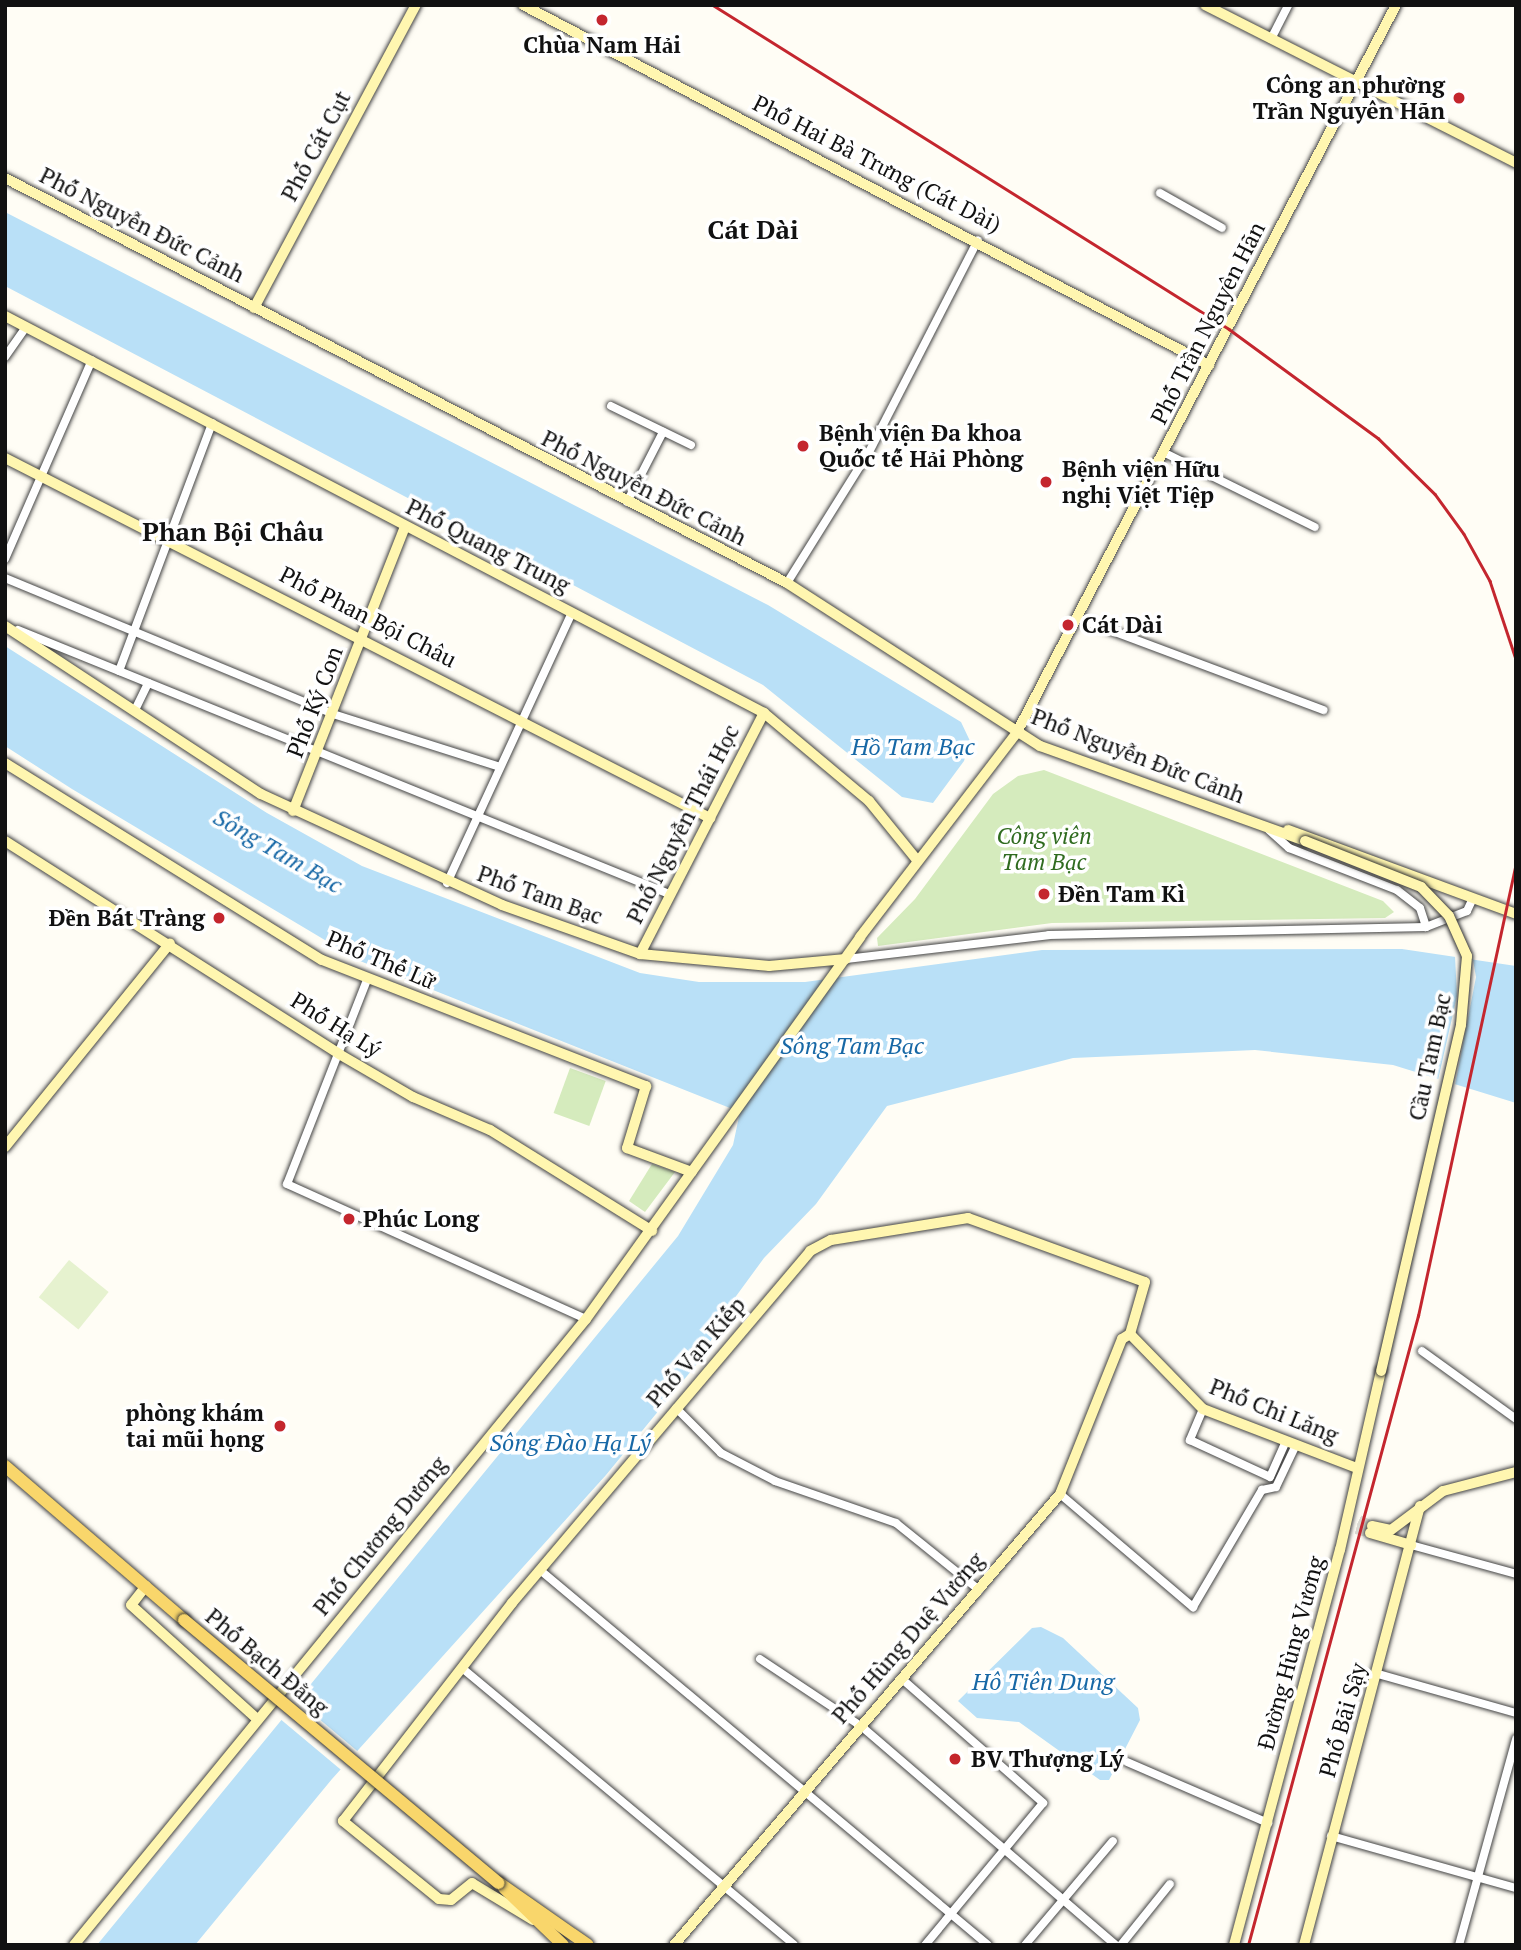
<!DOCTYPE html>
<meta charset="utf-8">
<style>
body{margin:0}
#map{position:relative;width:1521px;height:1950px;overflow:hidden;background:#fffdf5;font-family:"PT Serif",serif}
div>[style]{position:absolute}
.green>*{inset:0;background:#d5ebbd;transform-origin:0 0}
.pitch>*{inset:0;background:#e6f2cf;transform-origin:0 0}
.water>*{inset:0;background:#b9e0f7}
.pier>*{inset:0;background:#fffdf5;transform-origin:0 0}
.secondary-tunnel>*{height:10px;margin-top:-5px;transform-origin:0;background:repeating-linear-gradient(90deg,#dbdad3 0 10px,transparent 0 15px)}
.roads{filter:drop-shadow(0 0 2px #444) drop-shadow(0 0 2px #444)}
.street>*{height:8px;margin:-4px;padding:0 4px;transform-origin:4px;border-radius:4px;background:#fff}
.secondary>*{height:10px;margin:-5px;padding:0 5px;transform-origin:5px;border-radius:5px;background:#fff6b0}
.primary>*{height:12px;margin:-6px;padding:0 6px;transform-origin:6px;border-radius:6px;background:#f9d66b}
.rail>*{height:2.5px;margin:-1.25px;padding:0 1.25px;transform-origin:1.25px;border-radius:1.25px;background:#c4262e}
.bridges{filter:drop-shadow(0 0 2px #333) drop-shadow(0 0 2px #333)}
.secondary-bridge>*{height:10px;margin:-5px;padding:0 5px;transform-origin:5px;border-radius:5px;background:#fff6b0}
.primary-bridge>*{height:12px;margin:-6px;padding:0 6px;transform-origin:6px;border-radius:6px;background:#f9d66b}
.dots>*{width:19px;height:19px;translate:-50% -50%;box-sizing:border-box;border:4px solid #fff;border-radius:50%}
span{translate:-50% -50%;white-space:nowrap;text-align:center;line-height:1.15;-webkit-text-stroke:7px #fff;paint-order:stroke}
.poi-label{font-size:23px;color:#111;font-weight:700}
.right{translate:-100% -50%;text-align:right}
.left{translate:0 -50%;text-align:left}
.street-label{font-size:23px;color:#111}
.park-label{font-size:23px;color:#2f6b1f;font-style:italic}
.water-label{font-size:24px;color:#1768a6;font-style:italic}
.quarter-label{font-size:26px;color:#111;font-weight:700}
.frame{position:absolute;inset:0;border:7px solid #111;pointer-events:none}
</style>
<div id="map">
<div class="green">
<div style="clip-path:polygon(1044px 770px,1383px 901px,1394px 912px,1385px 918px,1052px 923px,878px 946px,877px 938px,915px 899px,993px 794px,1018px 776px)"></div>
<div style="left:570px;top:1068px;width:38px;height:48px;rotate:20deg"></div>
<div style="clip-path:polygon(652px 1164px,675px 1172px,645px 1212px,629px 1201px)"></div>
</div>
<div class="pitch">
<div style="left:69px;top:1260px;width:51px;height:48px;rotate:39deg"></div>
</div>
<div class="water">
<div style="clip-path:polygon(5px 212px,768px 605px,961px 722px,970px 741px,964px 761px,933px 803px,902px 797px,763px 685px,5px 286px)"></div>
<div style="clip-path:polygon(5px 646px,267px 813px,362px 866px,640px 973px,699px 982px,805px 982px,1042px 950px,1402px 949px,1516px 966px,1516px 1103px,1393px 1065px,1255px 1050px,1073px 1058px,887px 1106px,816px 1204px,764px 1258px,723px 1314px,705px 1354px,606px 1475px,332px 1779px,195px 1945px,97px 1945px,678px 1236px,733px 1145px,740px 1112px,360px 961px,72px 789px,5px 746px)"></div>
<div style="clip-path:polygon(1041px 1627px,1063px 1638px,1138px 1708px,1140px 1720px,1109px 1780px,1100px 1780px,1019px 1722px,977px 1718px,958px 1701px,1032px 1628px)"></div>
</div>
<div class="pier">
<div style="clip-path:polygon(1455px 956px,1473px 960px,1476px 977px,1455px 1085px,1438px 1080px,1457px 996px)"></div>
<div style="left:293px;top:1697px;width:87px;height:25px;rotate:40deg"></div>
</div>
<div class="secondary-tunnel">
<div style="left:1359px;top:1520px;width:14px;rotate:25deg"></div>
<div style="left:1356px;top:1529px;width:15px;rotate:16deg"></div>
</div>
<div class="roads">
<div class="street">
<div style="left:1271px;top:39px;width:38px;rotate:-63deg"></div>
<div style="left:1160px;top:193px;width:71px;rotate:29.4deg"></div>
<div style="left:5px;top:357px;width:37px;rotate:-55deg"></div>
<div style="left:611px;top:406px;width:89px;rotate:26deg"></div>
<div style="left:1165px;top:453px;width:167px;rotate:26.3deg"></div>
<div style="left:627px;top:502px;width:79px;rotate:-62.8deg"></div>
<div style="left:5px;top:559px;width:217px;rotate:-66.4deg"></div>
<div style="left:5px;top:578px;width:355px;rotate:22.5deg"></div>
<div style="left:333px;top:714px;width:175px;rotate:17.6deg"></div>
<div style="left:787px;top:583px;width:155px;rotate:-58deg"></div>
<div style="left:869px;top:452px;width:238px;rotate:-62.8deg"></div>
<div style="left:1080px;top:619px;width:260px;rotate:20.5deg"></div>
<div style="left:18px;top:630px;width:702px;rotate:22.07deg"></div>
<div style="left:119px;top:671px;width:265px;rotate:-69.4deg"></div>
<div style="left:136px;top:708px;width:28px;rotate:-64deg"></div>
<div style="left:1269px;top:830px;width:27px;rotate:42deg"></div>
<div style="left:1289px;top:848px;width:116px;rotate:21.3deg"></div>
<div style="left:1397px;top:890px;width:29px;rotate:38deg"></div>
<div style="left:1420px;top:908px;width:20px;rotate:72deg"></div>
<div style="left:447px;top:883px;width:298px;rotate:-65.2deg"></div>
<div style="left:846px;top:959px;width:204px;rotate:-6.7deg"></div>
<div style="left:1049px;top:935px;width:377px;rotate:-1.2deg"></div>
<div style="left:1426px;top:927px;width:44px;rotate:-21.3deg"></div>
<div style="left:1467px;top:911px;width:14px;rotate:-65deg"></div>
<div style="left:367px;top:980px;width:219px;rotate:111.4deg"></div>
<div style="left:287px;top:1184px;width:328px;rotate:24.3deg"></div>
<div style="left:1422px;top:1351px;width:116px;rotate:35.9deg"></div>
<div style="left:676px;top:1408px;width:64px;rotate:45deg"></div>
<div style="left:721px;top:1453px;width:61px;rotate:27.4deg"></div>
<div style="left:775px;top:1481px;width:128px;rotate:19.1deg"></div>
<div style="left:896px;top:1523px;width:107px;rotate:38.9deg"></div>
<div style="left:1203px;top:1409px;width:34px;rotate:113deg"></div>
<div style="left:1190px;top:1440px;width:88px;rotate:24.8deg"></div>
<div style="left:1270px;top:1477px;width:37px;rotate:-66deg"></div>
<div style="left:1060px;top:1494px;width:175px;rotate:40.4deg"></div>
<div style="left:1193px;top:1607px;width:136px;rotate:-59.5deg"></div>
<div style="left:1262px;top:1490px;width:14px;rotate:-12deg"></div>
<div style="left:1276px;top:1487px;width:44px;rotate:-64.6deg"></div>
<div style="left:1411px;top:1545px;width:109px;rotate:15.4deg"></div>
<div style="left:540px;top:1570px;width:584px;rotate:39.93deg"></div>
<div style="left:760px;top:1659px;width:121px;rotate:33.6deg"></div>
<div style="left:861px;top:1726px;width:336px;rotate:40.7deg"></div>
<div style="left:462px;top:1668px;width:432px;rotate:39.8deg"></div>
<div style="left:1378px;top:1674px;width:143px;rotate:15.8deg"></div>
<div style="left:902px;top:1679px;width:188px;rotate:41.3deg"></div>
<div style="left:1043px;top:1803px;width:185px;rotate:129.7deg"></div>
<div style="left:1127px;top:1762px;width:154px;rotate:23.4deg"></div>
<div style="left:1331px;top:1836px;width:192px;rotate:15.7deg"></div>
<div style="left:1025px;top:1945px;width:136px;rotate:-49.8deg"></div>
<div style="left:1121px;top:1945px;width:78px;rotate:-51.2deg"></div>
<div style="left:1459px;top:1945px;width:214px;rotate:-74.5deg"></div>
</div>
<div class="secondary">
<div style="left:523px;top:5px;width:775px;rotate:27.69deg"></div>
<div style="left:1205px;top:5px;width:349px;rotate:26.9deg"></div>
<div style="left:5px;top:178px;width:881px;rotate:27.38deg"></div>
<div style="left:787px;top:583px;width:301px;rotate:32.8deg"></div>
<div style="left:1040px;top:746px;width:282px;rotate:19.7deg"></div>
<div style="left:254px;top:308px;width:344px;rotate:-61.9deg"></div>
<div style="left:5px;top:316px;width:857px;rotate:27.61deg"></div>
<div style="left:764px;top:713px;width:137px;rotate:40deg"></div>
<div style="left:869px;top:801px;width:76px;rotate:50.9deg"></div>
<div style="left:5px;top:458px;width:792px;rotate:27.05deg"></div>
<div style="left:5px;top:626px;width:306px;rotate:33.3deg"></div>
<div style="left:261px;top:794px;width:265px;rotate:24.7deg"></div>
<div style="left:502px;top:905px;width:146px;rotate:19.5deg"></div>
<div style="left:640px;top:954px;width:130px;rotate:5.3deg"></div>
<div style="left:769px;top:966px;width:77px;rotate:-5.2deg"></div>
<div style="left:5px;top:763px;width:373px;rotate:31.9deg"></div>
<div style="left:322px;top:960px;width:348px;rotate:21.3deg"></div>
<div style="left:646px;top:1086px;width:65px;rotate:107deg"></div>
<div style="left:627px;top:1148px;width:69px;rotate:20.3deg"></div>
<div style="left:293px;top:811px;width:303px;rotate:-68.5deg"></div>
<div style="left:1288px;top:830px;width:243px;rotate:20.2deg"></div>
<div style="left:5px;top:841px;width:396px;rotate:32.5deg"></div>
<div style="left:339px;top:1054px;width:86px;rotate:30.2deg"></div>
<div style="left:413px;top:1097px;width:84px;rotate:23.2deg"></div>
<div style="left:490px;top:1130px;width:191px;rotate:31.9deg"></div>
<div style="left:640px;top:954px;width:271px;rotate:-62.8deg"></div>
<div style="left:5px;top:1147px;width:262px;rotate:-51deg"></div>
<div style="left:1372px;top:1526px;width:19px;rotate:12deg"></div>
<div style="left:1391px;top:1530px;width:65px;rotate:-36.9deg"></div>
<div style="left:1443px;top:1491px;width:75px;rotate:-14.6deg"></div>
<div style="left:1370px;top:1533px;width:43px;rotate:16.3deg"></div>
<div style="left:146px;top:1586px;width:24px;rotate:128deg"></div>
<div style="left:131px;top:1605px;width:170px;rotate:42.1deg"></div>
<div style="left:533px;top:1920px;width:71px;rotate:-148.8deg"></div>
<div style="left:472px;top:1883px;width:27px;rotate:141deg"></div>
<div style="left:451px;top:1900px;width:12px;rotate:-175deg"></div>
<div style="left:439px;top:1899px;width:124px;rotate:-140.9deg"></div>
<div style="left:343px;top:1821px;width:276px;rotate:-52.2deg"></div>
<div style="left:512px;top:1603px;width:461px;rotate:-49.7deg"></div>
<div style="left:810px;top:1251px;width:24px;rotate:-28deg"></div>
<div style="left:831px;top:1240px;width:139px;rotate:-9.1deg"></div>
<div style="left:968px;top:1218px;width:188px;rotate:19.9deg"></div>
<div style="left:1145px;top:1282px;width:54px;rotate:106.1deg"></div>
<div style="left:1130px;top:1334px;width:105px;rotate:45.8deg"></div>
<div style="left:1203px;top:1409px;width:165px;rotate:21deg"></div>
<div style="left:74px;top:1945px;width:809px;rotate:-50.72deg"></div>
<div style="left:586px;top:1319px;width:470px;rotate:-54.3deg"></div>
<div style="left:860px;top:937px;width:256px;rotate:-52.5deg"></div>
<div style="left:1016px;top:734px;width:822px;rotate:-62.47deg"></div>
<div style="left:674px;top:1945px;width:594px;rotate:-49.44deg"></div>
<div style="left:1060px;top:1494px;width:167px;rotate:-68.2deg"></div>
<div style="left:1122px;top:1339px;width:9px;rotate:-32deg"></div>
<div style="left:1234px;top:1945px;width:409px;rotate:-75deg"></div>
<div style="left:1340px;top:1550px;width:184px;rotate:-77.1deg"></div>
<div style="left:1304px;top:1945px;width:454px;rotate:-75.2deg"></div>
</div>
<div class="primary">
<div style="left:5px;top:1466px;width:236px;rotate:40.7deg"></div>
<div style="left:499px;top:1883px;width:108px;rotate:34.9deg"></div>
<div style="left:504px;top:1888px;width:82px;rotate:44deg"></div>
</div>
</div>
<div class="rail">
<div style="left:713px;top:5px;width:609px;rotate:32.12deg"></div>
<div style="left:1229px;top:329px;width:185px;rotate:36.2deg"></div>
<div style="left:1378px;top:438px;width:80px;rotate:44.5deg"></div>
<div style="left:1435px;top:494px;width:49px;rotate:54.1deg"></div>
<div style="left:1464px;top:534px;width:54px;rotate:61deg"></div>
<div style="left:1490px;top:581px;width:82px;rotate:71.6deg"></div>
<div style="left:1248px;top:1945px;width:652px;rotate:-74.88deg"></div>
<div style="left:1418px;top:1316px;width:463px;rotate:-77.8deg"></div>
</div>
<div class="bridges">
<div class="secondary-bridge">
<div style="left:1305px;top:841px;width:125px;rotate:21.6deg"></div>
<div style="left:1421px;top:887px;width:40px;rotate:46deg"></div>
<div style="left:1449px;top:916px;width:44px;rotate:65.8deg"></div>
<div style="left:1467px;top:956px;width:69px;rotate:95deg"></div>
<div style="left:1461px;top:1025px;width:355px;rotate:103deg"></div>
</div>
<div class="primary-bridge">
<div style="left:184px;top:1620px;width:410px;rotate:39.9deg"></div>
</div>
</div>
<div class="dots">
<div style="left:602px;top:20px;background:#c4262e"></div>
<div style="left:1459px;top:98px;background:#c4262e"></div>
<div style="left:803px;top:446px;background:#c4262e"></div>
<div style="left:1046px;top:482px;background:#c4262e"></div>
<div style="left:1068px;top:625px;background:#c4262e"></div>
<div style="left:1044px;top:894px;background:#c4262e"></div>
<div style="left:219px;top:918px;background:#c4262e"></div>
<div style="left:349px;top:1219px;background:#c4262e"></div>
<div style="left:280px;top:1426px;background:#c4262e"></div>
<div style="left:955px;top:1759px;background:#c4262e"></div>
</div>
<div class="poi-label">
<span style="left:602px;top:45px">Chùa Nam Hải</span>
<span class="right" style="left:1445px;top:98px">Công an phường<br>Trần Nguyên Hãn</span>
<span class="left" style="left:819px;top:446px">Bệnh viện Đa khoa<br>Quốc tế Hải Phòng</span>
<span class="left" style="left:1062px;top:482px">Bệnh viện Hữu<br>nghị Việt Tiệp</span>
<span class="left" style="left:1082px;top:625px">Cát Dài</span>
<span class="left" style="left:1058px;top:894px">Đền Tam Kì</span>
<span class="right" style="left:205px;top:918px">Đền Bát Tràng</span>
<span class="left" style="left:363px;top:1219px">Phúc Long</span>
<span class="right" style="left:264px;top:1426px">phòng khám<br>tai mũi họng</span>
<span class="left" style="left:971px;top:1759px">BV Thượng Lý</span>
</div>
<div class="street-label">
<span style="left:316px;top:146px;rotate:-62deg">Phố Cát Cụt</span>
<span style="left:877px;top:164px;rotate:27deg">Phố Hai Bà Trưng (Cát Dài)</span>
<span style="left:142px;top:225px;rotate:27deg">Phố Nguyễn Đức Cảnh</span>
<span style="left:1208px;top:323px;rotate:-63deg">Phố Trần Nguyên Hãn</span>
<span style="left:644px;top:488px;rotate:27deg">Phố Nguyễn Đức Cảnh</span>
<span style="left:488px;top:546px;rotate:27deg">Phố Quang Trung</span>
<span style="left:368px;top:617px;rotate:27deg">Phố Phan Bội Châu</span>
<span style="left:315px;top:702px;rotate:-69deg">Phố Ký Con</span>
<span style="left:1138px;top:756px;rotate:21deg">Phố Nguyễn Đức Cảnh</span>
<span style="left:683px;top:824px;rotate:-63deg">Phố Nguyễn Thái Học</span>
<span style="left:540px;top:895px;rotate:20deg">Phố Tam Bạc</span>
<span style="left:381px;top:960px;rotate:23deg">Phố Thế Lữ</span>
<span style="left:336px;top:1025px;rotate:32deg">Phố Hạ Lý</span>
<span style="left:1430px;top:1057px;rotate:-78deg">Cầu Tam Bạc</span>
<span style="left:696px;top:1352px;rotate:-49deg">Phố Vạn Kiếp</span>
<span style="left:1274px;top:1411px;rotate:22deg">Phố Chi Lăng</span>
<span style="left:380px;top:1536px;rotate:-51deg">Phố Chương Dương</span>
<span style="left:908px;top:1638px;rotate:-49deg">Phố Hùng Duệ Vương</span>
<span style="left:1291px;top:1653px;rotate:-75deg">Đường Hùng Vương</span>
<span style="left:267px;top:1662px;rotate:40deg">Phố Bạch Đằng</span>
<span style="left:1343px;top:1720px;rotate:-74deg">Phố Bãi Sậy</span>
</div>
<div class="park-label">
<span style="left:1044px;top:849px">Công viên<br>Tam Bạc</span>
</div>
<div class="water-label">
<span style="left:913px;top:747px">Hồ Tam Bạc</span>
<span style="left:278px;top:851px;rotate:30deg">Sông Tam Bạc</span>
<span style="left:852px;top:1046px">Sông Tam Bạc</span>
<span style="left:570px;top:1443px">Sông Đào Hạ Lý</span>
<span style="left:1043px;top:1682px">Hô Tiên Dung</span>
</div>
<div class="quarter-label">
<span style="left:753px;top:230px">Cát Dài</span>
<span style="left:233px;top:532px">Phan Bội Châu</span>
</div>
<div class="frame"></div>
</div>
